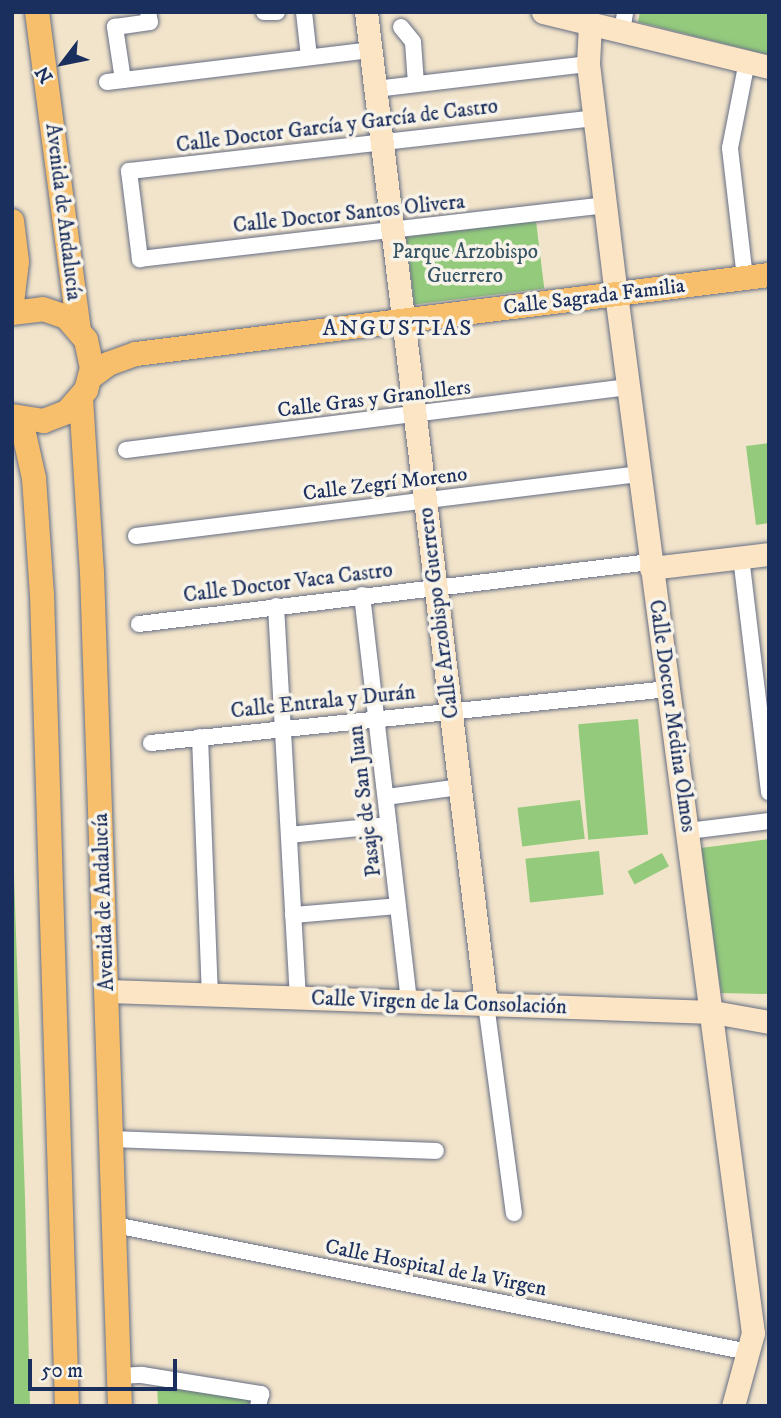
<!DOCTYPE html>
<meta charset="utf-8">
<style>
body{margin:0}
#map{position:relative;width:781px;height:1418px;overflow:hidden;background:#f2e4ca;font-family:"IM FELL DW Pica",serif}
div>[style]{position:absolute}
.green>*{inset:0;background:#94ca7c;transform-origin:0 0}
.roads{filter:drop-shadow(0 0 2px #666e84) drop-shadow(0 0 2px #666e84)}
.street>*{height:16px;margin:-8px;padding:0 8px;transform-origin:8px;border-radius:8px;background:#fff}
.secondary>*{height:23px;margin:-11.5px;padding:0 11.5px;transform-origin:11.5px;border-radius:11.5px;background:#fce5c4}
.primary>*{height:24px;margin:-12px;padding:0 12px;transform-origin:12px;border-radius:12px;background:#f7bf6c}
span{translate:-50% -50%;white-space:nowrap;text-align:center;line-height:1.15;-webkit-text-stroke:7px #f7f3e8;paint-order:stroke}
.street-label{font-size:21px;color:#1b2f5e}
.park-label{font-size:21px;color:#395666}
.neighbourhood-label{font-size:23px;color:#1b2f5e;letter-spacing:2px}
.frame{position:absolute;inset:0;border:14px solid #1b2f5e;pointer-events:none}
.north{position:absolute;left:28px;top:28px;width:70px;height:70px;-webkit-text-stroke:5px #f7f3e8;paint-order:stroke;rotate:238deg;font-size:19px;font-weight:700;line-height:28px;text-align:center;color:#1b2f5e}
.north::after{content:'';display:block;margin:auto;width:24px;height:32px;background:#1b2f5e;clip-path:polygon(50% 0,100% 100%,50% 72%,0 100%)}
.scale{position:absolute;left:28px;top:1359px;width:149px;height:32px;box-sizing:border-box;border:4px solid #1b2f5e;border-top:0;padding-left:9px;font-size:21px;line-height:24px;white-space:nowrap;color:#1b2f5e;-webkit-text-stroke:5px #f7f3e8;paint-order:stroke}
</style>
<div id="map">
<div class="green">
<div style="clip-path:polygon(640px 12px,769px 12px,769px 55px,638px 22px)"></div>
<div style="left:536px;top:221px;width:68px;height:131px;rotate:83deg"></div>
<div style="clip-path:polygon(769px 443px,769px 523px,756px 525px,746px 446px)"></div>
<div style="left:638px;top:719px;width:116px;height:60px;rotate:85deg"></div>
<div style="left:580px;top:800px;width:39px;height:63px;rotate:83deg"></div>
<div style="clip-path:polygon(12px 816px,25px 1198px,30px 1406px,12px 1406px)"></div>
<div style="clip-path:polygon(769px 839px,769px 994px,721px 993px,701px 848px)"></div>
<div style="left:599px;top:851px;width:44px;height:74px;rotate:84deg"></div>
<div style="left:662px;top:853px;width:15px;height:39px;rotate:62deg"></div>
<div style="clip-path:polygon(157px 1385px,254px 1400px,253px 1406px,158px 1406px)"></div>
</div>
<div class="roads">
<div class="street">
<div style="left:264px;top:12px;width:13px"></div>
<div style="left:304px;top:12px;width:45px;rotate:83.7deg"></div>
<div style="left:401px;top:27px;width:19px;rotate:51deg"></div>
<div style="left:413px;top:42px;width:42px;rotate:85.9deg"></div>
<div style="left:622px;top:32px;width:20px;rotate:-81deg"></div>
<div style="left:123px;top:80px;width:54px;rotate:-98.6deg"></div>
<div style="left:115px;top:27px;width:35px;rotate:-8deg"></div>
<div style="left:150px;top:22px;width:10px;rotate:-101deg"></div>
<div style="left:107px;top:82px;width:265px;rotate:-6.9deg"></div>
<div style="left:375px;top:89px;width:214px;rotate:-6.7deg"></div>
<div style="left:595px;top:118px;width:469px;rotate:173.5deg"></div>
<div style="left:129px;top:171px;width:89px;rotate:82.9deg"></div>
<div style="left:140px;top:259px;width:468px;rotate:-6.6deg"></div>
<div style="left:745px;top:278px;width:131px;rotate:-96.6deg"></div>
<div style="left:730px;top:148px;width:89px;rotate:-78.9deg"></div>
<div style="left:126px;top:450px;width:506px;rotate:-7.15deg"></div>
<div style="left:136px;top:536px;width:507px;rotate:-7.03deg"></div>
<div style="left:741px;top:557px;width:237px;rotate:83.2deg"></div>
<div style="left:362px;top:595px;width:410px;rotate:83.4deg"></div>
<div style="left:276px;top:606px;width:393px;rotate:86.8deg"></div>
<div style="left:139px;top:624px;width:515px;rotate:-6.92deg"></div>
<div style="left:200px;top:737px;width:258px;rotate:87.8deg"></div>
<div style="left:151px;top:743px;width:520px;rotate:-5.96deg"></div>
<div style="left:386px;top:797px;width:75px;rotate:-7.7deg"></div>
<div style="left:688px;top:831px;width:82px;rotate:-7deg"></div>
<div style="left:289px;top:835px;width:100px;rotate:-5.7deg"></div>
<div style="left:293px;top:915px;width:105px;rotate:-4.9deg"></div>
<div style="left:486px;top:1004px;width:211px;rotate:82.4deg"></div>
<div style="left:112px;top:1139px;width:324px;rotate:2.1deg"></div>
<div style="left:115px;top:1225px;width:646px;rotate:11.34deg"></div>
<div style="left:120px;top:1376px;width:22px;rotate:-3deg"></div>
<div style="left:142px;top:1375px;width:121px;rotate:9.1deg"></div>
<div style="left:261px;top:1394px;width:12px;rotate:104deg"></div>
</div>
<div class="secondary">
<div style="left:366px;top:12px;width:999px;rotate:83.1deg"></div>
<div style="left:543px;top:12px;width:233px;rotate:13.7deg"></div>
<div style="left:590px;top:24px;width:40px;rotate:92.9deg"></div>
<div style="left:588px;top:64px;width:232px;rotate:83.1deg"></div>
<div style="left:616px;top:294px;width:1048px;rotate:82.49deg"></div>
<div style="left:753px;top:1333px;width:76px;rotate:105.3deg"></div>
<div style="left:651px;top:568px;width:119px;rotate:-6.8deg"></div>
<div style="left:108px;top:991px;width:605px;rotate:1.99deg"></div>
<div style="left:713px;top:1012px;width:57px;rotate:10.1deg"></div>
</div>
<div class="primary">
<div style="left:37px;top:12px;width:320px;rotate:82.5deg"></div>
<div style="left:12px;top:221px;width:41px;rotate:83deg"></div>
<div style="left:17px;top:262px;width:39px;rotate:97deg"></div>
<div style="left:12px;top:313px;width:31px;rotate:-7deg"></div>
<div style="left:43px;top:309px;width:24px;rotate:19deg"></div>
<div style="left:66px;top:317px;width:30px;rotate:49deg"></div>
<div style="left:86px;top:340px;width:29px;rotate:78deg"></div>
<div style="left:92px;top:368px;width:23px;rotate:105deg"></div>
<div style="left:86px;top:390px;width:29px;rotate:131deg"></div>
<div style="left:67px;top:412px;width:25px;rotate:159deg"></div>
<div style="left:44px;top:421px;width:32px;rotate:-171deg"></div>
<div style="left:91px;top:377px;width:21px;rotate:-37deg"></div>
<div style="left:108px;top:364px;width:30px;rotate:-20deg"></div>
<div style="left:136px;top:354px;width:638px;rotate:-7.11deg"></div>
<div style="left:81px;top:398px;width:174px;rotate:86.4deg"></div>
<div style="left:92px;top:572px;width:834px;rotate:88.08deg"></div>
<div style="left:21px;top:420px;width:59px;rotate:77.4deg"></div>
<div style="left:34px;top:478px;width:116px;rotate:86.1deg"></div>
<div style="left:42px;top:594px;width:812px;rotate:88.24deg"></div>
</div>
</div>
<div class="street-label">
<span style="left:337px;top:126px;rotate:-7deg">Calle Doctor García y García de Castro</span>
<span style="left:63px;top:212px;rotate:83deg">Avenida de Andalucía</span>
<span style="left:349px;top:214px;rotate:-6deg">Calle Doctor Santos Olivera</span>
<span style="left:594px;top:297px;rotate:-7deg">Calle Sagrada Familia</span>
<span style="left:374px;top:399px;rotate:-7deg">Calle Gras y Granollers</span>
<span style="left:385px;top:484px;rotate:-7deg">Calle Zegrí Moreno</span>
<span style="left:288px;top:583px;rotate:-7deg">Calle Doctor Vaca Castro</span>
<span style="left:439px;top:613px;rotate:-97deg">Calle Arzobispo Guerrero</span>
<span style="left:323px;top:702px;rotate:-6deg">Calle Entrala y Durán</span>
<span style="left:672px;top:716px;rotate:82deg">Calle Doctor Medina Olmos</span>
<span style="left:365px;top:801px;rotate:-97deg">Pasaje de San Juan</span>
<span style="left:104px;top:902px;rotate:-92deg">Avenida de Andalucía</span>
<span style="left:439px;top:1003px;rotate:2deg">Calle Virgen de la Consolación</span>
<span style="left:436px;top:1268px;rotate:11deg">Calle Hospital de la Virgen</span>
</div>
<div class="park-label">
<span style="left:465px;top:264px">Parque Arzobispo<br>Guerrero</span>
</div>
<div class="neighbourhood-label">
<span style="left:398px;top:329px">ANGUSTIAS</span>
</div>
<div class="frame"></div>
<div class="north">N</div>
<div class="scale">50 m</div>
</div>
